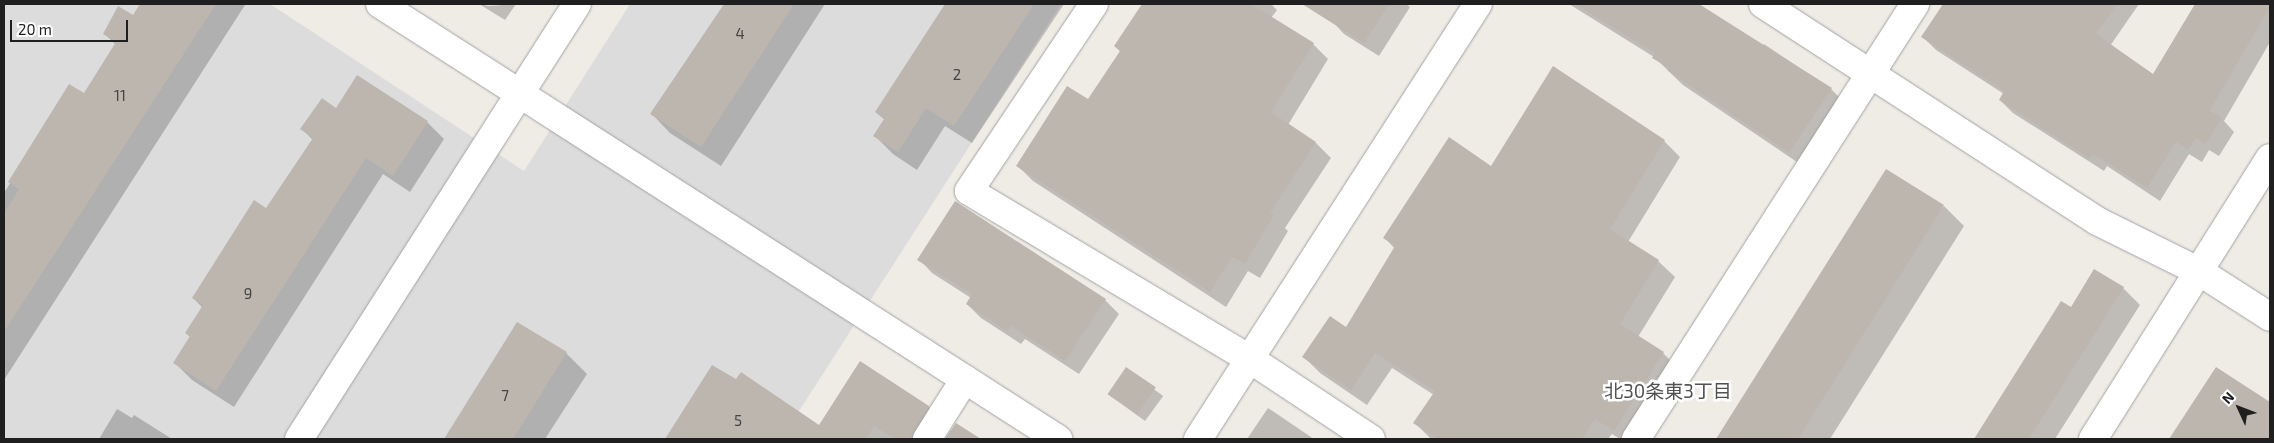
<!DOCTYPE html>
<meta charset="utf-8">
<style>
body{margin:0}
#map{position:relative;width:2274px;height:443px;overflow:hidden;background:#efece6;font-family:"Exo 2","Noto Sans JP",sans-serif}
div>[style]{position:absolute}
.residential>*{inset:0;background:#dddcdc}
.shadow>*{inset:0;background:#0003;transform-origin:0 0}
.building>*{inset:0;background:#bcb6af;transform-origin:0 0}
.roads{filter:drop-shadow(0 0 1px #a3a3a3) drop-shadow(0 0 1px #a3a3a3)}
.minor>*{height:28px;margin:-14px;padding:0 14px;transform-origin:14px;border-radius:14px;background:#fff}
span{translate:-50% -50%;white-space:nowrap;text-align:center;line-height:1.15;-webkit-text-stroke:5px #fff;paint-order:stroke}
.number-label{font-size:15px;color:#464543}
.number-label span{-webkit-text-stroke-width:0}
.neighbourhood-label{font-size:19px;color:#525252}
.frame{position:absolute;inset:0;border:5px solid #1f1f1f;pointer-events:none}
.north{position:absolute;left:2214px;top:383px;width:50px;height:50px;-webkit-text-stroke:4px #fff;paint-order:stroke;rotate:313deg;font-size:14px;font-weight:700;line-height:20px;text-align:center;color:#1f1f1f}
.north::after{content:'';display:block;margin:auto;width:18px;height:22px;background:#1f1f1f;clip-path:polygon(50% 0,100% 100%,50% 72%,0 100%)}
.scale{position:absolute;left:10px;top:20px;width:118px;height:22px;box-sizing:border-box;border:2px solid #1f1f1f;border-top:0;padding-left:6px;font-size:15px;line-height:18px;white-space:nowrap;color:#1f1f1f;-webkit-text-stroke:4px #fff;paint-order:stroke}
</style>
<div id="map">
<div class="residential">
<div style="clip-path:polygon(4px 4px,270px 4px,524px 171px,630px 4px,1061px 4px,781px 439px,4px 439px)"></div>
</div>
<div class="shadow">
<div style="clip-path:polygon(142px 4px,245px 5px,4px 380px,4px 193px,70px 86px,84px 95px,116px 45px,104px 33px,134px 17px)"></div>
<div style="clip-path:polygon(479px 4px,489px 6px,516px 4px,505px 20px)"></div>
<div style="clip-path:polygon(726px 4px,825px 4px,721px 166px,670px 133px,651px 113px)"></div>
<div style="clip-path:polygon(947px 4px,961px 10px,965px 4px,1064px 4px,972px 143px,945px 126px,917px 170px,893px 154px,875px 136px,885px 120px,876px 112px)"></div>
<div style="clip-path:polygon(1144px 4px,1271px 4px,1277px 10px,1271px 18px,1313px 44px,1328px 59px,1288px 125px,1316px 143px,1331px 158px,1285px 228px,1288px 231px,1260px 278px,1248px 271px,1226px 307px,1033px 181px,1018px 166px,1088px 100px,1121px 52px,1116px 46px)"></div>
<div style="clip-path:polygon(1341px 4px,1406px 4px,1410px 7px,1379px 56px,1344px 34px,1331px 20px)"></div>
<div style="clip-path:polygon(1569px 4px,1665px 4px,1700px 26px,1762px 48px,1764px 44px,1831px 89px,1845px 103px,1803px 166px,1683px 85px,1654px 57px)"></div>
<div style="clip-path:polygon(1945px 4px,2139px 4px,2110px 46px,2154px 75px,2197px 4px,2270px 4px,2270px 42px,2224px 121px,2234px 132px,2219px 156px,2209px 150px,2202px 162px,2189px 154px,2160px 201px,2107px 166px,2104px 171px,2013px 113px,2000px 100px,2004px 94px,1936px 50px,1923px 37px)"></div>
<div style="clip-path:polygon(336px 109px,427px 122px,444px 139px,410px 192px,383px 174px,234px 407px,192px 380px,175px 363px,191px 338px,186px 333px,203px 308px,193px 298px,254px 202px,266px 210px,313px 140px,302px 129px)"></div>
<div style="clip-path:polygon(1664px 141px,1680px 157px,1628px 242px,1658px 261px,1675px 277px,1638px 337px,1663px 353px,1680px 370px,1635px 439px,1620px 439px,1612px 434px,1608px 439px,1431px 439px,1415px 423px,1434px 395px,1392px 368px,1367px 405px,1320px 373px,1304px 357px,1346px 329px,1395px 249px,1385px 238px,1491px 168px)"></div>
<div style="clip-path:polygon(1944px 206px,1964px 226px,1830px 439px,1720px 439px)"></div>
<div style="clip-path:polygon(919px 259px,1105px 300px,1119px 314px,1079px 374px,1025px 339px,1021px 344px,981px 318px,967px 304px,971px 298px,932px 273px)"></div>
<div style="clip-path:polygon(2094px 271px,2123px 288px,2140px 305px,2055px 439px,1976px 439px,2062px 303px,2071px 309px)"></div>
<div style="clip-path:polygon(518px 323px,566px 353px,587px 374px,545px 439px,445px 439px)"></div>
<div style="clip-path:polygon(860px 363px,929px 407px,945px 423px,936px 439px,681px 439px,672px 431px,820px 426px)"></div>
<div style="left:1126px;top:369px;width:46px;height:31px;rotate:36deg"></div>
<div style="clip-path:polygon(2216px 369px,2270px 404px,2270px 439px,2171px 439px)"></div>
<div style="clip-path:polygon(1268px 408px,1311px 437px,1313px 439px,1247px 439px)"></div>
<div style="clip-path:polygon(117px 409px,132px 418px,134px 415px,172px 439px,99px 439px)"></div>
</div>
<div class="building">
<div style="clip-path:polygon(140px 4px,216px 4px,4px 332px,4px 213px,19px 189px,8px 182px,69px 84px,84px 93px,116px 42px,103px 34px,118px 6px,133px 15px)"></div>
<div style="clip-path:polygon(724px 4px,794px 4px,701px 147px,650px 114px)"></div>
<div style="clip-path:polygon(945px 4px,1034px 4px,954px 126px,926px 108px,898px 152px,873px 136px,884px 119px,875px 112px)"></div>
<div style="clip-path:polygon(1142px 4px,1251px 4px,1314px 43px,1271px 112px,1316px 142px,1270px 213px,1274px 215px,1245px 264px,1232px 257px,1210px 292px,1016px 166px,1067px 86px,1088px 99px,1120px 51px,1114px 46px)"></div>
<div style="clip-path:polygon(1302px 4px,1389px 4px,1364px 43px)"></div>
<div style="clip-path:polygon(1575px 4px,1699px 4px,1832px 88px,1789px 153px,1668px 71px,1669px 68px,1652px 58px,1655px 53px)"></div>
<div style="clip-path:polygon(1943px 4px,2117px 4px,2096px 34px,2153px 74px,2195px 4px,2270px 4px,2270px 7px,2210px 110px,2222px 118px,2205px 144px,2196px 138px,2188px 150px,2176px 142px,2147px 188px,2093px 154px,2090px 159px,1999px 100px,2004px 91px,1921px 37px)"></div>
<div style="clip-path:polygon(1553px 66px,1665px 140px,1610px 229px,1659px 260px,1620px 324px,1664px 352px,1614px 431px,1595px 419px,1582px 439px,1437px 439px,1413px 423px,1435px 391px,1375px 353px,1351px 390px,1302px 357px,1330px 316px,1346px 327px,1395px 246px,1383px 238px,1449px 137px,1491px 166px)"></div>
<div style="clip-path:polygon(357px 75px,428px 121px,393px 176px,366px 158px,216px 391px,173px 363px,190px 336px,185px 333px,203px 305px,192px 298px,254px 200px,266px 208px,313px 138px,300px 129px,322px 98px,336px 108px)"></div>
<div style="clip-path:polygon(1886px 169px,1944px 205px,1798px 439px,1716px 439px)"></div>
<div style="clip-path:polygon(955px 201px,1106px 299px,1065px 361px,1011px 326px,1007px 331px,966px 304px,972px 294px,917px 260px)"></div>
<div style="clip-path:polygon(2094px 269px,2124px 287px,2029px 439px,1974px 439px,2061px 301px,2071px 307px)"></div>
<div style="clip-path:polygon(517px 322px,567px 352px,513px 439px,444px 439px)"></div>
<div style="clip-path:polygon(860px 361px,929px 406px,912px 439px,895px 439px,874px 426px,866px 439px,665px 439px,712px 365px,736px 379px,741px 372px,819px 425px)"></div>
<div style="left:1126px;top:367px;width:36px;height:33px;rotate:34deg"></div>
<div style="clip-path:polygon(2216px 367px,2270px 402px,2270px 439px,2169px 439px)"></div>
<div style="clip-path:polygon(956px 423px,981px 439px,945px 439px)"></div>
</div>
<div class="roads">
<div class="minor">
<div style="left:380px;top:4px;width:806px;rotate:32.68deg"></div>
<div style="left:1094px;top:4px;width:225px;rotate:123.8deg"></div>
<div style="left:969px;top:191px;width:327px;rotate:30.9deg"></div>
<div style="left:1250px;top:359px;width:145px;rotate:33.5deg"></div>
<div style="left:1763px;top:4px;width:398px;rotate:33deg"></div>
<div style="left:2097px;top:221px;width:115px;rotate:26.3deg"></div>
<div style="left:2200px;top:272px;width:83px;rotate:32.7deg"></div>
<div style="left:299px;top:439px;width:516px;rotate:-57.42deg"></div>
<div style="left:927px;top:439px;width:71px;rotate:-57.7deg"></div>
<div style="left:1198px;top:439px;width:517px;rotate:-57.23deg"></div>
<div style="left:1636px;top:439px;width:517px;rotate:-57.32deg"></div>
<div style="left:2093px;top:439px;width:332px;rotate:-57.8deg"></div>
</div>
</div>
<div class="number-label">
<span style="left:740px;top:34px">4</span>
<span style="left:957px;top:75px">2</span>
<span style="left:120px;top:96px">11</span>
<span style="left:248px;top:294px">9</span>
<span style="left:505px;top:396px">7</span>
<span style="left:738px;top:421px">5</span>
</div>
<div class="neighbourhood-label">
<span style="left:1668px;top:391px">北30条東3丁目</span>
</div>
<div class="frame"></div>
<div class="north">N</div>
<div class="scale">20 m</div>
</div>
